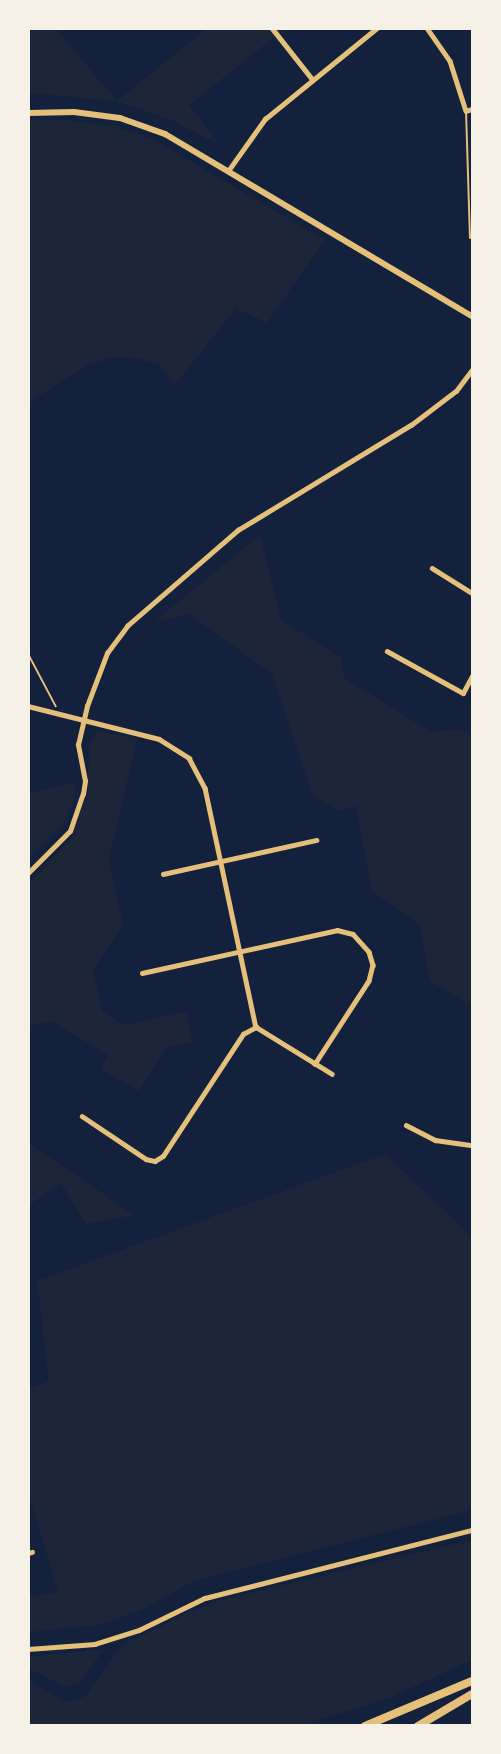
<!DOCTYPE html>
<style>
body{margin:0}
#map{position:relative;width:501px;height:1754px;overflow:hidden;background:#14213d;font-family:"Alegreya Sans",sans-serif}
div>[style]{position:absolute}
.green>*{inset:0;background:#1d2539}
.path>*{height:1.5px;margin:-0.75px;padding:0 0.75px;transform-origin:0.75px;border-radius:0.75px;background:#e5c07b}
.service>*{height:2px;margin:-1px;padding:0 1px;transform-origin:1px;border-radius:1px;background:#e5c07b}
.minor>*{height:4.5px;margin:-2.25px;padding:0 2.25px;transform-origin:2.25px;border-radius:2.25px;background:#e5c07b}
.tertiary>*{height:6px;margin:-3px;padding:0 3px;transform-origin:3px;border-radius:3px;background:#e5c07b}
.motorway>*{height:8px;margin:-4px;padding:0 4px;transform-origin:4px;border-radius:4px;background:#e5c07b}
span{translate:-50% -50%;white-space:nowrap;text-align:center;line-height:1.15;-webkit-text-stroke:4.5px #f6f1e7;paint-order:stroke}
.frame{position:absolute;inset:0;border:30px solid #f6f1e7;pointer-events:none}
</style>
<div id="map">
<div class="green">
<div style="clip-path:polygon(28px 29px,56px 29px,117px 101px,206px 29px,284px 29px,189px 105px,220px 145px,171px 120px,116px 101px,29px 93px)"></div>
<div style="clip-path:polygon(29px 119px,67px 120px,117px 127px,156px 141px,325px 240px,267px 323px,236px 308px,175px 385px,159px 365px,137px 358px,111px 357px,86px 366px,29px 402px)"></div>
<div style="clip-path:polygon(260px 535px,281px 620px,341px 658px,344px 678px,431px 732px,459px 729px,472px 736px,472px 1006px,430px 981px,420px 924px,372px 891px,356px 806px,340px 811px,313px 796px,272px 674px,189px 614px,154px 622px)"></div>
<div style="clip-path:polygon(98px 731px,137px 739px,109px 860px,123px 925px,93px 970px,102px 1011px,123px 1025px,186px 1012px,192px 1042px,166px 1048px,139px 1091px,101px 1069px,108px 1055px,53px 1022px,29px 1025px,29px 884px,73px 836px,88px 792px,89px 746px)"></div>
<div style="clip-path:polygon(75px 782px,75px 796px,64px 823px,29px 858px,29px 793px)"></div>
<div style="clip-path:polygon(29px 1142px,29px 1143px,134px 1215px,86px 1224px,61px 1183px,29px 1205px)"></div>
<div style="clip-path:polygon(385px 1154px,472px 1237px,472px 1510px,196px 1580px,143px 1609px,100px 1625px,29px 1632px,29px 1597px,58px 1592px,29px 1495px,29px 1389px,49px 1381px,37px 1281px)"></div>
<div style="clip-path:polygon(472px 1540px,472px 1660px,391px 1697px,304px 1725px,29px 1725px,29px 1681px,66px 1702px,85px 1697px,122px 1645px,186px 1614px,221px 1600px)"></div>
<div style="clip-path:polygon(104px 1649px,80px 1683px,64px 1687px,29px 1668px,29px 1657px)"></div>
</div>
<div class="path">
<div style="left:28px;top:653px;width:60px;rotate:62.2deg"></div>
</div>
<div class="service">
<div style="left:466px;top:111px;width:127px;rotate:88.2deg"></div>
</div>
<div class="minor">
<div style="left:272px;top:28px;width:66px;rotate:51.7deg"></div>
<div style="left:427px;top:28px;width:40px;rotate:55.1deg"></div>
<div style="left:450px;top:61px;width:52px;rotate:72.3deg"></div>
<div style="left:466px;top:111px;width:6px;rotate:-18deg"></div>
<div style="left:228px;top:171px;width:64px;rotate:-54.6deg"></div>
<div style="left:265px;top:119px;width:144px;rotate:-39.1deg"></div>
<div style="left:432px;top:568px;width:47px;rotate:32deg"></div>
<div style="left:387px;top:651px;width:87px;rotate:28.9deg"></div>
<div style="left:463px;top:693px;width:19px;rotate:-62deg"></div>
<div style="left:28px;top:706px;width:135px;rotate:14.1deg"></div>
<div style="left:159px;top:739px;width:36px;rotate:32deg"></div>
<div style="left:189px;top:758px;width:34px;rotate:62deg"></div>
<div style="left:205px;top:788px;width:244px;rotate:78deg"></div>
<div style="left:256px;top:1027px;width:89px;rotate:31.7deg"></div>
<div style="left:28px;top:873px;width:59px;rotate:-45deg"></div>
<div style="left:70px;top:831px;width:39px;rotate:-71deg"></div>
<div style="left:83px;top:794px;width:13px;rotate:-81deg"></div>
<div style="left:85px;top:781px;width:37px;rotate:-101deg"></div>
<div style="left:78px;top:745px;width:40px;rotate:-77deg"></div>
<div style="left:87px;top:706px;width:57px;rotate:-69.3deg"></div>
<div style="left:107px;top:653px;width:34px;rotate:-53deg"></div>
<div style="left:127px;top:626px;width:147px;rotate:-40.9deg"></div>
<div style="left:238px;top:530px;width:202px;rotate:-31.3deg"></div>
<div style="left:411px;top:425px;width:56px;rotate:-37.1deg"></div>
<div style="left:456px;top:391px;width:26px;rotate:-53deg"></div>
<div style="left:163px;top:874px;width:157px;rotate:-12.5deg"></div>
<div style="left:142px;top:973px;width:200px;rotate:-12.4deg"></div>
<div style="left:337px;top:930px;width:16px;rotate:14deg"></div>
<div style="left:353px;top:934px;width:24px;rotate:48deg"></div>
<div style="left:369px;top:952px;width:14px;rotate:73deg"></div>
<div style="left:373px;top:965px;width:16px;rotate:104deg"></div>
<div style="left:369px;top:981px;width:99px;rotate:123deg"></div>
<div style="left:82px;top:1116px;width:77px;rotate:33.9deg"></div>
<div style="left:146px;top:1159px;width:9px;rotate:13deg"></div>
<div style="left:155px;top:1161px;width:9px;rotate:-32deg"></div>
<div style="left:163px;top:1156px;width:146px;rotate:-56.7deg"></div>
<div style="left:243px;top:1034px;width:15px;rotate:-28deg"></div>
<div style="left:406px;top:1125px;width:33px;rotate:27deg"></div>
<div style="left:435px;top:1140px;width:37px;rotate:8deg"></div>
<div style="left:28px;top:1553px;width:4px;rotate:-14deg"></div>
<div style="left:28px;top:1649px;width:67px;rotate:-4.3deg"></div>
<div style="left:95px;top:1644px;width:46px;rotate:-17.7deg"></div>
<div style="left:139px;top:1630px;width:73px;rotate:-25.9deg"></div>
<div style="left:205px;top:1598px;width:276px;rotate:-14.3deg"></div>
</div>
<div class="tertiary">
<div style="left:28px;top:113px;width:46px;rotate:-1.2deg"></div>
<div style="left:74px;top:112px;width:46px;rotate:7.4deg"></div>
<div style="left:120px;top:118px;width:48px;rotate:19.6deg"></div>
<div style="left:165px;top:134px;width:357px;rotate:30.7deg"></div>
</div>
<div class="motorway">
<div style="left:365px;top:1726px;width:116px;rotate:-22.8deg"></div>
<div style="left:418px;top:1726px;width:63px;rotate:-30.7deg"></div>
</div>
<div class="frame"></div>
</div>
